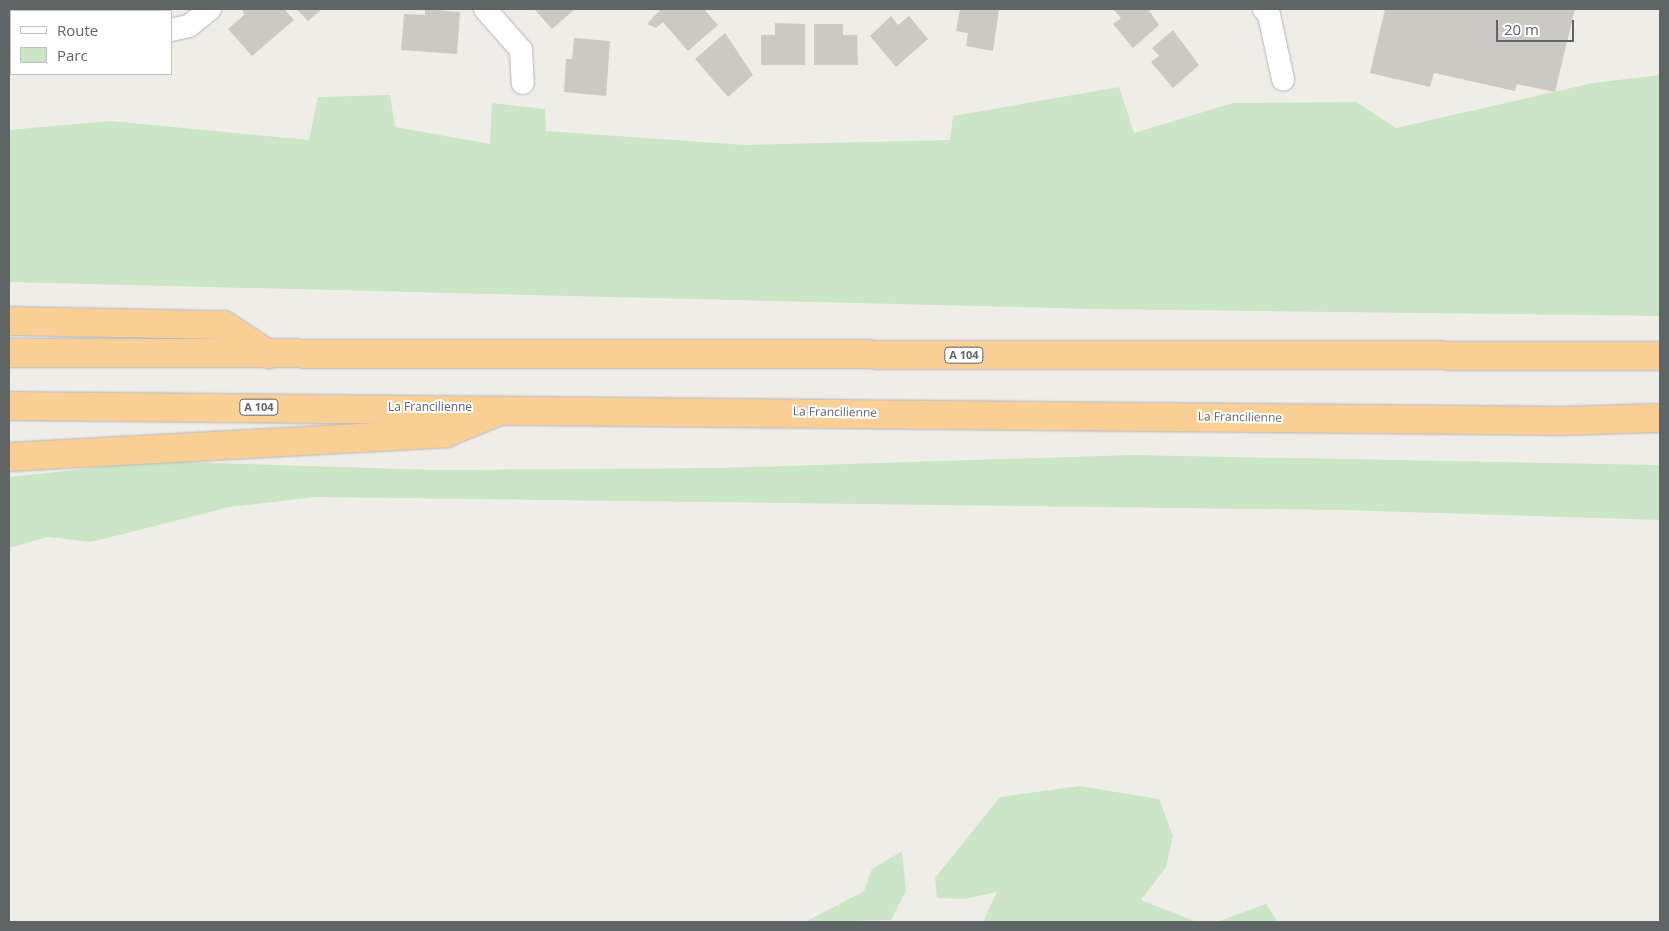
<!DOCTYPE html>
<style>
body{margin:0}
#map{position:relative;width:1669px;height:931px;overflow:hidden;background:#f0ede8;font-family:"Open Sans",sans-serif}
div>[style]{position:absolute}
.green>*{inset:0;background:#cbe6c6}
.building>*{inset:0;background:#ccc8c4}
.roads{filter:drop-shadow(0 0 1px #b3b6b9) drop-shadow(0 0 1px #b3b6b9)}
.minor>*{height:22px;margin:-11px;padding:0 11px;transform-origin:11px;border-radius:11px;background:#fff}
.motorway>*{height:28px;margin:-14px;padding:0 14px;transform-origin:14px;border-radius:14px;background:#f9cf96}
span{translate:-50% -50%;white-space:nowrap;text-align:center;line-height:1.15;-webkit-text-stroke:4px #fff;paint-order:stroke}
.shield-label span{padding:1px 4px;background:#fff;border:1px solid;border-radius:4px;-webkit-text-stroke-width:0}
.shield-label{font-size:11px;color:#5f6467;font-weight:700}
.street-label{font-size:12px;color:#5f6467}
.frame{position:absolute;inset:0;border:10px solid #5f6467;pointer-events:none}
.legend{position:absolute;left:10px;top:10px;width:162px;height:65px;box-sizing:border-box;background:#fff;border:1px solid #bfc1c2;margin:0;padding:6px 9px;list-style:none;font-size:15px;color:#5f6467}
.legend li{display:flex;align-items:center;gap:10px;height:25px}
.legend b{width:25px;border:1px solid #bfc1c2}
.scale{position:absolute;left:1496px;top:20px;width:78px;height:22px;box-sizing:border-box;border:2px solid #5f6467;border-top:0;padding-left:6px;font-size:15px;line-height:18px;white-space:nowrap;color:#5f6467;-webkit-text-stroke:4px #fff;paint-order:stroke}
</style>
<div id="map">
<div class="green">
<div style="clip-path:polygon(1660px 75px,1660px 316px,1094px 309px,9px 282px,9px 130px,110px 121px,309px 140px,318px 97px,390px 95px,395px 127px,490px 144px,492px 103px,545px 109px,546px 131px,745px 145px,950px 140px,953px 116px,1119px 87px,1134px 133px,1233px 103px,1356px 102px,1396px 128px,1593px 83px)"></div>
<div style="clip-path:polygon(1132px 455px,1660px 465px,1660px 520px,1341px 510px,315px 497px,230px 507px,91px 542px,48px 537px,9px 548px,9px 477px,112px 466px,183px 462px,435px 470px,719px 468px)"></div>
<div style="clip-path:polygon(1079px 786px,1159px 799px,1173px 836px,1166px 867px,1141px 900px,1197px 922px,983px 922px,997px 892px,964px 899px,937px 898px,935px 878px,1000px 797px)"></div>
<div style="clip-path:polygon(902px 851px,906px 891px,891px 920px,805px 922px,864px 891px,872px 869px)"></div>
<div style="clip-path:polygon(1266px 904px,1278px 922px,1216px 922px)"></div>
</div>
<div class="building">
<div style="clip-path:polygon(242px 9px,284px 9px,294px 20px,252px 56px,228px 29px,244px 15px)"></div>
<div style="clip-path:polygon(296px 9px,322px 9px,308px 21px)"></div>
<div style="clip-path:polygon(425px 9px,460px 12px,457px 54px,401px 50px,404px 14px,425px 15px)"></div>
<div style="clip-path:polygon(534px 9px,575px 9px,552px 29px)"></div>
<div style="clip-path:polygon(661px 9px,704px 9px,718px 25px,688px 51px,663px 22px,656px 28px,647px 24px)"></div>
<div style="clip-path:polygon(960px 9px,999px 10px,993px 51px,966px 46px,968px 33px,956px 31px)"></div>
<div style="clip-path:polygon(1113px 9px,1148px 9px,1159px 25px,1133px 48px,1113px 24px,1121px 18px)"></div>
<div style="clip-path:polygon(1385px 9px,1575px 9px,1555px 92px,1517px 84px,1515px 91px,1434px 73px,1430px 87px,1370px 73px)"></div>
<div style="clip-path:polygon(891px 16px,898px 25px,909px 16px,928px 39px,896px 67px,870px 36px)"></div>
<div style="clip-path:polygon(775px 23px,805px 24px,805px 65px,761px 65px,761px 35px,775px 35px)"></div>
<div style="clip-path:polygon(814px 24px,843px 24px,843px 35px,857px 35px,858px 65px,814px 65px)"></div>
<div style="clip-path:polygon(1173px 30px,1199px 65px,1173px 88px,1151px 62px,1159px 56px,1152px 48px)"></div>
<div style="clip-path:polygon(725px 33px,753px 75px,728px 97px,695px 59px)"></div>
<div style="clip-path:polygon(574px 38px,610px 41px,606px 96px,564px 92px,566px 59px,572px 59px)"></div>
</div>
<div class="roads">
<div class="minor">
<div style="left:107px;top:9px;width:5px;rotate:22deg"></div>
<div style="left:485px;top:9px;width:55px;rotate:48.7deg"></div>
<div style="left:521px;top:50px;width:33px;rotate:87deg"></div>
<div style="left:1264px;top:9px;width:8px;rotate:50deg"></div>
<div style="left:1269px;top:15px;width:66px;rotate:77.7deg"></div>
<div style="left:171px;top:30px;width:18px;rotate:-13deg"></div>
<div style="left:189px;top:26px;width:27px;rotate:-39deg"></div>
</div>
<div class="motorway">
<div style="left:9px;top:321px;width:215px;rotate:1.1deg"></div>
<div style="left:224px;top:325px;width:53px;rotate:33.4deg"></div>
<div style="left:9px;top:353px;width:1651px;rotate:0.1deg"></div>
<div style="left:9px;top:406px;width:1552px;rotate:0.55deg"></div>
<div style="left:1561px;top:421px;width:99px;rotate:-1.7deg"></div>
<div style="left:9px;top:457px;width:438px;rotate:-3.1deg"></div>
<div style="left:446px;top:433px;width:55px;rotate:-22.4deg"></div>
</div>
</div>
<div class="shield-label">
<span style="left:964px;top:355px">A 104</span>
<span style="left:259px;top:407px">A 104</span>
</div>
<div class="street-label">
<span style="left:430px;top:407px">La Francilienne</span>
<span style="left:835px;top:412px;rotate:1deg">La Francilienne</span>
<span style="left:1240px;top:417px;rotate:1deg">La Francilienne</span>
</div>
<div class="frame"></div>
<ul class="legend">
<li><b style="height:6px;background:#fff"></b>Route</li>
<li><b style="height:14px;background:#cbe6c6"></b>Parc</li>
</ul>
<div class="scale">20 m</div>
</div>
